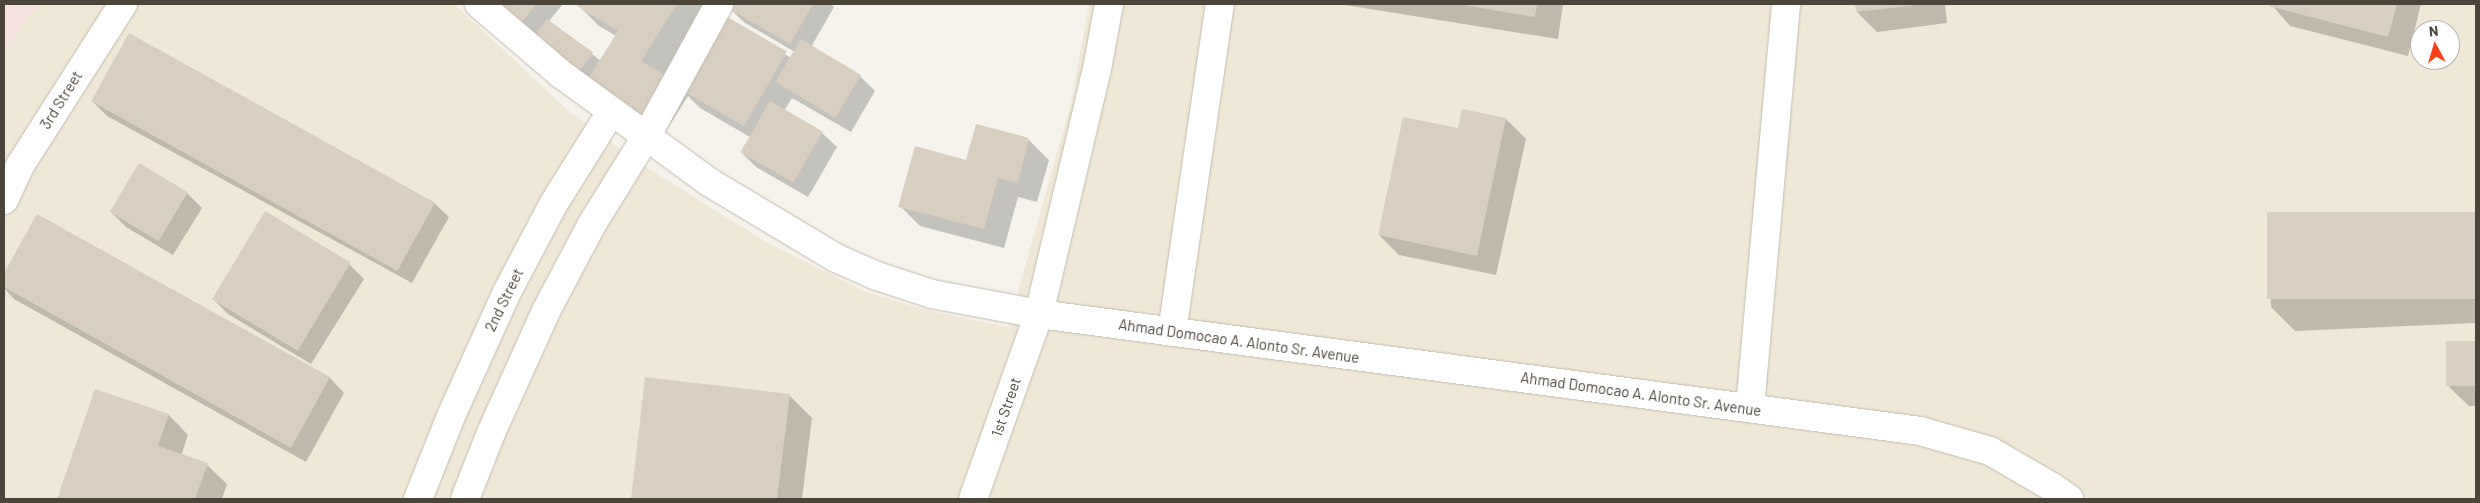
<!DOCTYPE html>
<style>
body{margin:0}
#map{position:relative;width:2480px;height:503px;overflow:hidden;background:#f6f3ec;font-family:Barlow,sans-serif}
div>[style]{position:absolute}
.education>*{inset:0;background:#efe8d6}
.medical>*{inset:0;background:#f6e3e0}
.shadow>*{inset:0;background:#0003}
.building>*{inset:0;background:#d8cfc1;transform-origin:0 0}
.roads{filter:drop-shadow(0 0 1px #c2bbae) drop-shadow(0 0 1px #c2bbae)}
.minor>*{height:28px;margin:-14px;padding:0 14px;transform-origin:14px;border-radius:14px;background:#fff}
span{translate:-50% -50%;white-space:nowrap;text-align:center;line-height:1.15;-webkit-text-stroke:4px #fff;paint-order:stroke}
.street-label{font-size:15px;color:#4b4439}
.frame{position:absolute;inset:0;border:5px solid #4b4439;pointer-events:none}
.north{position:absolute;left:2410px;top:20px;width:50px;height:50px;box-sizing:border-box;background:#fff;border:1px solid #b7b4b0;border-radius:50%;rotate:354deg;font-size:14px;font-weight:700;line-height:20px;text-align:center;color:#4b4439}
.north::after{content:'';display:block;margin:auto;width:18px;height:22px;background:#fc3f1d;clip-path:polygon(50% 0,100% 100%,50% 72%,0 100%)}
</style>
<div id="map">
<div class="education">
<div style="clip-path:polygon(evenodd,4px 4px,454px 4px,571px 113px,641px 164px,766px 242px,866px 292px,926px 310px,1008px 327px,1071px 104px,1089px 4px,2476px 4px,2476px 499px,4px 499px,4px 4px,2420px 30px,2450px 30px,2450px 60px,2420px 60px,2420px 30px)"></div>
</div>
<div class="medical">
<div style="clip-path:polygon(4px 4px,38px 4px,4px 52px)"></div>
</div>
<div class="shadow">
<div style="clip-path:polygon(501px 4px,563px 4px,549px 21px,601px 61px,616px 36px,599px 26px,579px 6px,580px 4px,709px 4px,722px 16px,791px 58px,795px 52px,745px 23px,730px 9px,733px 4px,831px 4px,834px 7px,811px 47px,860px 76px,875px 91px,851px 132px,792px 98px,784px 111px,822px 133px,837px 147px,808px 197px,756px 167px,741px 152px,750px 137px,700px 108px,688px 96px,662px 137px,607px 102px)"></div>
<div style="clip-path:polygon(1339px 4px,1563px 4px,1558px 39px)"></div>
<div style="clip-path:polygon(1856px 4px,1945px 4px,1947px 23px,1877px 32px,1857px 12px)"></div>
<div style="clip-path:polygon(2271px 4px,2421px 4px,2408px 56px,2290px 26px)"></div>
<div style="clip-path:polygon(92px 101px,434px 203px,449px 217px,412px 283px,107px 116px)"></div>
<div style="clip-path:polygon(1506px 119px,1526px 139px,1496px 275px,1399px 255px,1379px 235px,1459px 130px)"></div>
<div style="clip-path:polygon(977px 125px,1029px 140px,1049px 160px,1037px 202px,1018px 197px,1004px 248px,920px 226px,900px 206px,967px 161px)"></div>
<div style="clip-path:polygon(139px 164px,187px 193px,202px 208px,173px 255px,126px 227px,111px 212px)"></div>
<div style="clip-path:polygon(2476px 213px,2476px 323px,2295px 331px,2271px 307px,2268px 222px)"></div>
<div style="clip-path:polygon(38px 215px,330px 378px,344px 393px,306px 462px,14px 299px,4px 288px,4px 276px)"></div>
<div style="clip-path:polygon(349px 264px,364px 279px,311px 364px,228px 314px,213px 299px)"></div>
<div style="clip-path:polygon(2476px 342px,2476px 406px,2469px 406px,2449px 387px,2447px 343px)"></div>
<div style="clip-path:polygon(646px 379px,789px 395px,812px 418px,802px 499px,632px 499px)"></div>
<div style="clip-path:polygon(96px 390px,169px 415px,188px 435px,181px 456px,207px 465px,227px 484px,222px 499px,58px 499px)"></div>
</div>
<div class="building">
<div style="clip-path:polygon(500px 4px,536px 4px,522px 22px)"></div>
<div style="clip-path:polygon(579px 4px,677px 4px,641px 61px,668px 77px,642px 118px,586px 82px,618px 31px,577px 6px)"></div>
<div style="clip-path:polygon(732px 4px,813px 4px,790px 44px,729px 9px)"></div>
<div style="clip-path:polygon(1458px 4px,1537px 4px,1535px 17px)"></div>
<div style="clip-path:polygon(1855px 4px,1918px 4px,1918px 5px,1856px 12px)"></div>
<div style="clip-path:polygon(2270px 4px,2397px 4px,2388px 37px,2269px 6px)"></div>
<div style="left:722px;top:14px;width:75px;height:86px;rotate:30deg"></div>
<div style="left:547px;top:19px;width:57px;height:27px;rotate:36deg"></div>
<div style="left:129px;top:33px;width:350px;height:78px;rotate:29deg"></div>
<div style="left:801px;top:39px;width:70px;height:50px;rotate:31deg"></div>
<div style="left:770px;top:101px;width:61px;height:59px;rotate:30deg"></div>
<div style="clip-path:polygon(1462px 109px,1506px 118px,1477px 256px,1378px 235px,1403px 117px,1458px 128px)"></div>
<div style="clip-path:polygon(976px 124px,1029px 138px,1018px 183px,998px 178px,984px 229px,898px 207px,915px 146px,966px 160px)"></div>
<div style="left:139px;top:163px;width:57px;height:57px;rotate:31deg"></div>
<div style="left:265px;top:211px;width:100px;height:103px;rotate:31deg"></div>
<div style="left:2476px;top:212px;width:87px;height:209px;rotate:90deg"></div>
<div style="clip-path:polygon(37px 214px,330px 377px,291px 448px,4px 287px,4px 273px)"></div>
<div style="left:2476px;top:341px;width:45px;height:30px;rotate:90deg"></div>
<div style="clip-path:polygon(645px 377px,790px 394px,777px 499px,631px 499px)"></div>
<div style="clip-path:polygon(95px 389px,169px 414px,158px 446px,208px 463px,195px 499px,57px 499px)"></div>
</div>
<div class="roads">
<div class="minor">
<div style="left:479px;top:4px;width:108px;rotate:40.5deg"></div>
<div style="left:561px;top:74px;width:183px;rotate:36.1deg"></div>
<div style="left:709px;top:182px;width:148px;rotate:30.9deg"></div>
<div style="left:836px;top:258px;width:45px;rotate:23.7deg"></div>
<div style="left:877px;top:276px;width:58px;rotate:18.1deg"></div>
<div style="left:932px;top:294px;width:109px;rotate:10.6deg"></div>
<div style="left:1039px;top:314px;width:889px;rotate:7.56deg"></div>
<div style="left:1920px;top:431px;width:73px;rotate:15.9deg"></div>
<div style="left:1990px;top:451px;width:72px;rotate:30.1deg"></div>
<div style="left:2052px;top:487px;width:21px;rotate:35deg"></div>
<div style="left:4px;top:200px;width:40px;rotate:-65deg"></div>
<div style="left:21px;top:164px;width:190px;rotate:-57.5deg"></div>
<div style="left:1172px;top:332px;width:331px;rotate:-81.7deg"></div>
<div style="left:1750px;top:408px;width:406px;rotate:-84.9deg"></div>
<div style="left:418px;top:499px;width:89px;rotate:-68.3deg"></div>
<div style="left:451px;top:416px;width:136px;rotate:-65.7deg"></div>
<div style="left:507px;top:292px;width:101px;rotate:-62.2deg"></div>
<div style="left:554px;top:203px;width:107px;rotate:-57.9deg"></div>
<div style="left:465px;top:499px;width:71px;rotate:-68.5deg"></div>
<div style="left:491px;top:433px;width:134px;rotate:-65.7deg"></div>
<div style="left:546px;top:311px;width:98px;rotate:-62.1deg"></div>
<div style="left:592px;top:224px;width:102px;rotate:-58.2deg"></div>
<div style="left:646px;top:137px;width:152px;rotate:-61.2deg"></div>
<div style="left:973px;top:499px;width:196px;rotate:-70.4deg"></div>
<div style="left:1039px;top:314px;width:252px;rotate:-76.7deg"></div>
<div style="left:1097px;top:69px;width:66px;rotate:-79.5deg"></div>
</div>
</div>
<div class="street-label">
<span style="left:61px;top:100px;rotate:-58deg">3rd Street</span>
<span style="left:504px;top:300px;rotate:-64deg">2nd Street</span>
<span style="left:1239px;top:341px;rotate:8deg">Ahmad Domocao A. Alonto Sr. Avenue</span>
<span style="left:1641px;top:394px;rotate:8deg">Ahmad Domocao A. Alonto Sr. Avenue</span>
<span style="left:1006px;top:407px;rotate:-71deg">1st Street</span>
</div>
<div class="frame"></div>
<div class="north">N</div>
</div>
